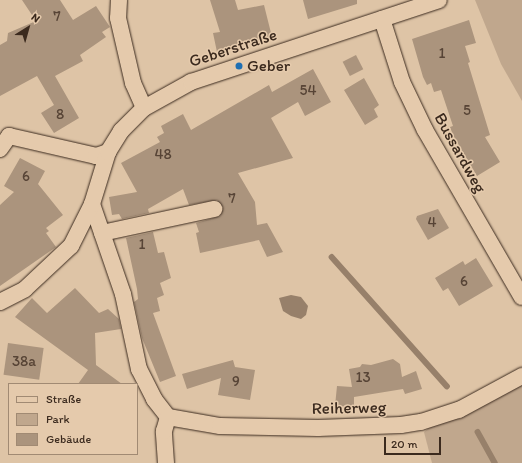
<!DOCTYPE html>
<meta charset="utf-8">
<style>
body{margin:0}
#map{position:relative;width:522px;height:463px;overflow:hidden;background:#dec4a6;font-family:Itim,sans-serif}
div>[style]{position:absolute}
.green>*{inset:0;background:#c0a78d}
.water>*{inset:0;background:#97806a}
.stream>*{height:5.5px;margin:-2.75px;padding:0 2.75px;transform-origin:2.75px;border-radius:2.75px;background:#97806a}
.building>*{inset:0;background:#ab947d;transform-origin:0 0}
.roads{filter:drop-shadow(0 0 1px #3b2a1e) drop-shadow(0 0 1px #3b2a1e)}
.minor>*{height:16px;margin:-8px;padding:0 8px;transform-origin:8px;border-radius:8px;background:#e5caac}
.dots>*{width:11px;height:11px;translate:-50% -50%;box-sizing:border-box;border:2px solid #e5caac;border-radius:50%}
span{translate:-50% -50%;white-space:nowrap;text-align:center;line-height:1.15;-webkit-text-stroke:3px #e5caac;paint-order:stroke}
.number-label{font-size:15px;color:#574436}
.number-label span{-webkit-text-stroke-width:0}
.street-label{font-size:17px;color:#3b2a1e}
.poi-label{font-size:17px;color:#3b2a1e}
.left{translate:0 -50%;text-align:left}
.legend{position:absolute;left:8px;top:383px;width:130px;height:72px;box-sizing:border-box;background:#e5caac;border:1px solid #a18a73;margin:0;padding:5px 7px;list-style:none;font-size:12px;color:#3b2a1e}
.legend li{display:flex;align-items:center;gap:8px;height:20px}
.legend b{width:20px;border:1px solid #a18a73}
.north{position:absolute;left:8px;top:8px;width:40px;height:40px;-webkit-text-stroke:3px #e5caac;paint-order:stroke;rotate:37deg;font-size:11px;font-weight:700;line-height:16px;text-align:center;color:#3b2a1e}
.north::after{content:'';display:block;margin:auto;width:14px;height:18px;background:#3b2a1e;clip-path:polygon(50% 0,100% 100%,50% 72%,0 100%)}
.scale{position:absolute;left:384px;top:437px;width:57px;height:18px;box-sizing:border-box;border:2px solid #3b2a1e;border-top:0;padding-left:5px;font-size:12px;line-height:14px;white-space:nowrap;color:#3b2a1e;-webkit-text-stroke:3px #e5caac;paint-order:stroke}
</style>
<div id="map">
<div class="green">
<div style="clip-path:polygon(475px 0,522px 0,522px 101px,501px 64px)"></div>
<div style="clip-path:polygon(522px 377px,522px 463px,432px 463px,424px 432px,440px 418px)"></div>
</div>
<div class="water">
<div style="clip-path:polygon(291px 295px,301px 297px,308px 306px,306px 315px,301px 319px,291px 316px,283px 311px,279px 298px)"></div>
</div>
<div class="stream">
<div style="left:332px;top:257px;width:173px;rotate:48.3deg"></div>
<div style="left:478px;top:432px;width:35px;rotate:61deg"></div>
</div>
<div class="building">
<div style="clip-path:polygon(22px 0,60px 0,73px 20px,96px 6px,110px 27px,102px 32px,106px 37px,80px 55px,83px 61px,55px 76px,79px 118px,54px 133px,41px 113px,54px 105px,37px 76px,0 96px,0 45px,7px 41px,8px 33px,36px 21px)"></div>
<div style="clip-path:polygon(210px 0,235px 0,238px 10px,264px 5px,272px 37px,217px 52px,213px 33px,220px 32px)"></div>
<div style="clip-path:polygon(303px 0,357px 0,357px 4px,308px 19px)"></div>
<div style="clip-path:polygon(469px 20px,476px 43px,465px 46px,470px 62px,468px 63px,490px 135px,485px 137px,500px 162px,477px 176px,453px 135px,450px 127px,453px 126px,441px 90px,434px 92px,431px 83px,427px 85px,423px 77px,412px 39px)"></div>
<div style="left:356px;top:55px;width:16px;height:15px;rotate:63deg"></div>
<div style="clip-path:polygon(313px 69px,331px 102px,305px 116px,298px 102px,271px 118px,293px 158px,238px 173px,255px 202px,257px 225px,267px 223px,283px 252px,267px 257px,259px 240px,200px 253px,196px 233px,199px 232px,196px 223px,220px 216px,223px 207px,217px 200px,189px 205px,183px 189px,148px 209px,149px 213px,122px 219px,119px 214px,112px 215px,109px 197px,137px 192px,121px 163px,160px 142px,157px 137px,164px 133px,161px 126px,183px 114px,191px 130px,269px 85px,272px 92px)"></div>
<div style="clip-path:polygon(364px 78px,379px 105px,374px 109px,378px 117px,365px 125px,344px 90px)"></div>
<div style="clip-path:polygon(20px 158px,45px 171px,38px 184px,63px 215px,46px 228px,49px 231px,46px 233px,56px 247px,0 286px,0 205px,14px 192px,4px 186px)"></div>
<div style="clip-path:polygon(438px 209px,449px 228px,428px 240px,416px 219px,417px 216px)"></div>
<div style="clip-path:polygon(153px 232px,158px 253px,164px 252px,171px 278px,160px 283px,164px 295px,157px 298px,160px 311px,153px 313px,176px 376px,160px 382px,142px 338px,134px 302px,138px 299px,137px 289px,126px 238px)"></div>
<div style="clip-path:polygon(476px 258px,493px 286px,459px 306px,448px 288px,443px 291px,435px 278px,463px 261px,465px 265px)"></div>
<div style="clip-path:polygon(75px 288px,99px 313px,108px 309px,119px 319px,121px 329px,95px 333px,96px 365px,122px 384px,78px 384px,88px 370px,15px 317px,32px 298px,47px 313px)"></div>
<div style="left:8px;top:343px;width:36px;height:32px;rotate:8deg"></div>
<div style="clip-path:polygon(393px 359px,400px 364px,402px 377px,416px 371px,422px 389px,405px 394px,403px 389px,354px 397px,354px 407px,335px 406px,337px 386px,352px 387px,349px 369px,360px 367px,362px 364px,371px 365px)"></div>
<div style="clip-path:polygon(233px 360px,235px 367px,255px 370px,250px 400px,218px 395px,221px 378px,187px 389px,182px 374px)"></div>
</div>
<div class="roads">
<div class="minor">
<div style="left:119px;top:0;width:18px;rotate:93deg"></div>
<div style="left:118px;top:18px;width:67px;rotate:77deg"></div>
<div style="left:133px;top:83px;width:27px;rotate:66deg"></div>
<div style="left:382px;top:19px;width:66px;rotate:72.4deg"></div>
<div style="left:402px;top:82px;width:53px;rotate:64.4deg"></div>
<div style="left:425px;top:130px;width:193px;rotate:59.9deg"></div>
<div style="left:0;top:149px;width:16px;rotate:-55deg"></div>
<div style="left:9px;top:136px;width:89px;rotate:12.9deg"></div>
<div style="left:96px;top:156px;width:13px;rotate:-18deg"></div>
<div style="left:92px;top:204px;width:95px;rotate:71deg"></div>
<div style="left:123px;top:294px;width:77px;rotate:78deg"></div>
<div style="left:139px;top:369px;width:34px;rotate:63deg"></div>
<div style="left:154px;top:399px;width:23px;rotate:52deg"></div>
<div style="left:168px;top:417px;width:53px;rotate:9.8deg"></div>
<div style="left:220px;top:426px;width:98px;rotate:1.2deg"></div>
<div style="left:318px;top:428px;width:83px;rotate:-2.1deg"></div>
<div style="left:401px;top:425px;width:20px;rotate:-9deg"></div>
<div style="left:421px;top:422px;width:40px;rotate:-18deg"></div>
<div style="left:459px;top:410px;width:72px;rotate:-28.4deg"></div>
<div style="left:102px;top:233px;width:115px;rotate:-12.1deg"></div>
<div style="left:0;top:302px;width:28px;rotate:-27deg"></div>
<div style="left:25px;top:289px;width:63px;rotate:-43.1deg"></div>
<div style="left:71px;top:246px;width:47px;rotate:-63.4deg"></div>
<div style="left:92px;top:204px;width:54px;rotate:-72.9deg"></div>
<div style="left:108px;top:152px;width:25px;rotate:-58deg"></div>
<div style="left:121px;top:131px;width:33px;rotate:-45deg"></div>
<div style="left:144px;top:108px;width:54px;rotate:-29deg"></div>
<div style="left:191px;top:82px;width:261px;rotate:-18.3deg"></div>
<div style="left:166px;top:463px;width:32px;rotate:-94deg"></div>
<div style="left:164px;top:431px;width:15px;rotate:-74deg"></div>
</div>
</div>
<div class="dots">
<div style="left:239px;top:66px;background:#1f6fb2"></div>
</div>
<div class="number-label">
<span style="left:57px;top:17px">7</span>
<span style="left:442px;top:54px">1</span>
<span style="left:308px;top:91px">54</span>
<span style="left:467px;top:111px">5</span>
<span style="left:60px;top:115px">8</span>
<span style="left:163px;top:155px">48</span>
<span style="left:26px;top:177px">6</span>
<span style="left:232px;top:199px">7</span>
<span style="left:432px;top:223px">4</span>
<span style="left:142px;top:245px">1</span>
<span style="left:464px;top:282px">6</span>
<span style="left:24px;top:362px">38a</span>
<span style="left:363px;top:378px">13</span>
<span style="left:236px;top:382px">9</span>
</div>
<div class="street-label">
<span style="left:233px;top:48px;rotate:-18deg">Geberstraße</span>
<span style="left:460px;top:153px;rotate:61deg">Bussardweg</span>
<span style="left:349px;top:408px;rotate:-1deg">Reiherweg</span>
</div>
<div class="poi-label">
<span class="left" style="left:247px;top:66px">Geber</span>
</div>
<ul class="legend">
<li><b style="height:5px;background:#e5caac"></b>Straße</li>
<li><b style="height:11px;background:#c0a78d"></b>Park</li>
<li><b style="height:11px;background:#ab947d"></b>Gebäude</li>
</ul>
<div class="north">N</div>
<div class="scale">20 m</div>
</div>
